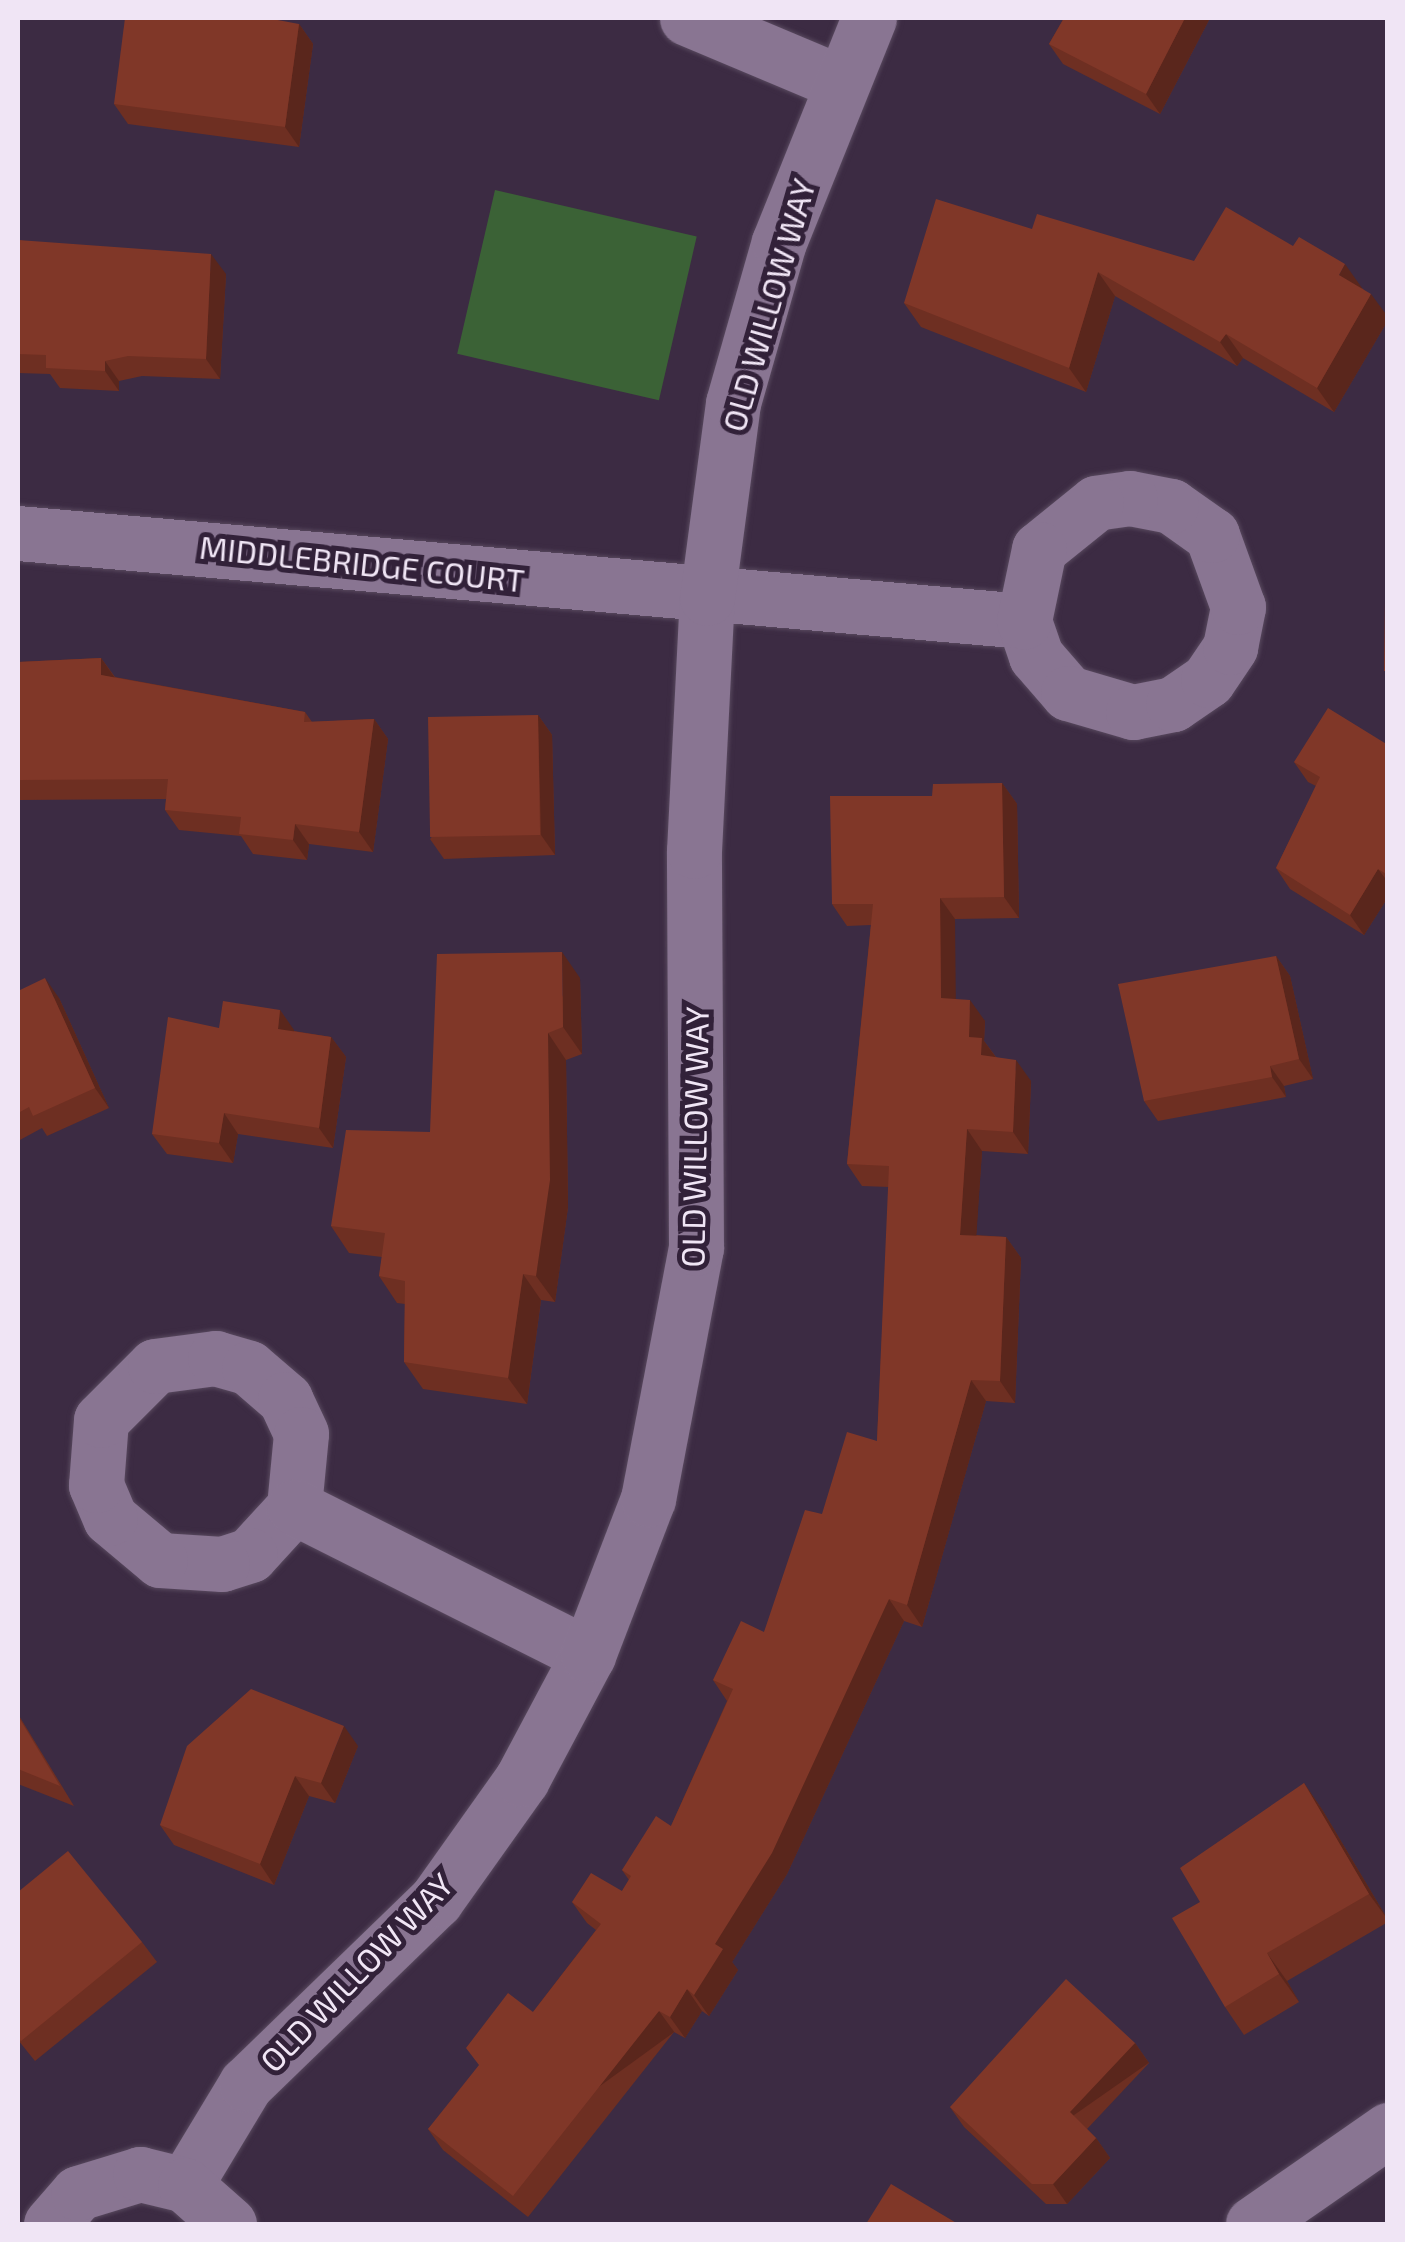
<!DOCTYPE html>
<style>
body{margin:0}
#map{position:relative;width:1405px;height:2242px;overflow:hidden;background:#3c2b43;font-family:"Exo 2",sans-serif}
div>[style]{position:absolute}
.green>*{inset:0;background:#3b6236;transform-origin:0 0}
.roads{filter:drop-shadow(0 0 2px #58495e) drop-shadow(0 0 2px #58495e)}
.minor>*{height:55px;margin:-27.5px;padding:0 27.5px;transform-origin:27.5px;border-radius:27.5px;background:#897592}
.wall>*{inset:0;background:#6e2f22}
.shaded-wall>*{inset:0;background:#5a261c;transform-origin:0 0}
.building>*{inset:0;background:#803728;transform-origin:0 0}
span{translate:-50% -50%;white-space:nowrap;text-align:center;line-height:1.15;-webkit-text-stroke:10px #322139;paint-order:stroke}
.street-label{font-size:32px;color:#f0e5f5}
.frame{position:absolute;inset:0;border:20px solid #f0e5f5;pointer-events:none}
</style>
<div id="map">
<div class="green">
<div style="left:495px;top:190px;width:207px;height:168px;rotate:13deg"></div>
</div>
<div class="roads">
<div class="minor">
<div style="left:687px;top:18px;width:165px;rotate:22.8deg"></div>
<div style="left:18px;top:533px;width:1010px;rotate:5deg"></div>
<div style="left:1024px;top:621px;width:37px;rotate:71deg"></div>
<div style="left:1036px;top:656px;width:49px;rotate:49.1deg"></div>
<div style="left:1068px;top:693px;width:68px;rotate:16.3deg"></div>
<div style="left:1133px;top:712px;width:41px;rotate:-11.3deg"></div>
<div style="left:1173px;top:704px;width:42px;rotate:-34.4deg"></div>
<div style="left:1208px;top:680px;width:40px;rotate:-56deg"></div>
<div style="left:1230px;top:647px;width:41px;rotate:-78.7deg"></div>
<div style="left:1238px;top:607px;width:77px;rotate:-109.9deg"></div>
<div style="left:1212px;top:535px;width:50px;rotate:-144.7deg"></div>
<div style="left:1171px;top:506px;width:42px;rotate:-169deg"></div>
<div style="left:1130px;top:498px;width:34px;rotate:172deg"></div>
<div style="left:1096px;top:503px;width:73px;rotate:141.1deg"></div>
<div style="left:1039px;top:549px;width:74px;rotate:101.8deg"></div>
<div style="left:294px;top:1507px;width:65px;rotate:132.5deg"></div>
<div style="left:250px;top:1555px;width:29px;rotate:162deg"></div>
<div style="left:222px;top:1564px;width:62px;rotate:-176.3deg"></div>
<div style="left:160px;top:1560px;width:65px;rotate:-140deg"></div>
<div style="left:110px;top:1518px;width:36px;rotate:-113deg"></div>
<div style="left:96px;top:1485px;width:65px;rotate:-85.6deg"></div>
<div style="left:101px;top:1420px;width:76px;rotate:-45deg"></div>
<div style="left:155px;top:1366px;width:61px;rotate:-7.6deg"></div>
<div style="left:215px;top:1358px;width:35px;rotate:16deg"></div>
<div style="left:249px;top:1368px;width:48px;rotate:40.7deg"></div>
<div style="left:285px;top:1399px;width:38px;rotate:65deg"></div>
<div style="left:301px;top:1434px;width:73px;rotate:95.5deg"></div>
<div style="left:294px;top:1507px;width:329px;rotate:26.7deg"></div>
<div style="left:185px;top:2185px;width:118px;rotate:-58.9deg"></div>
<div style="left:246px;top:2084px;width:264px;rotate:-44.1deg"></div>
<div style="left:436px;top:1900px;width:148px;rotate:-54.6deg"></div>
<div style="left:522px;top:1779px;width:140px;rotate:-62deg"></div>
<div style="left:588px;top:1655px;width:167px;rotate:-69deg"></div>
<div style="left:648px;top:1499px;width:256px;rotate:-79.2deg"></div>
<div style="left:696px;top:1248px;width:397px;rotate:-90.3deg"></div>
<div style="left:694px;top:851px;width:253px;rotate:-87.1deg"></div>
<div style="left:707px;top:598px;width:197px;rotate:-82.4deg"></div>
<div style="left:733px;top:403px;width:167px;rotate:-74.1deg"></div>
<div style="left:779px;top:242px;width:241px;rotate:-68.1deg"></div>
<div style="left:51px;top:2224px;width:41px;rotate:-48.9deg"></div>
<div style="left:78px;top:2193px;width:65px;rotate:-17deg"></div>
<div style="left:140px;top:2174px;width:46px;rotate:13.7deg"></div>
<div style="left:185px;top:2185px;width:59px;rotate:41.6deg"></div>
<div style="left:1253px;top:2224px;width:165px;rotate:-34.8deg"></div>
</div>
</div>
<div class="wall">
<div style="clip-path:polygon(1064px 18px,1210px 18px,1160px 114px,1063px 64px,1049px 44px)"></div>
<div style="clip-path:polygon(299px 24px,313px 44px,299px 147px,128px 124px,114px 104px)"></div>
<div style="clip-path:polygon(1032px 229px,1194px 261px,1362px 288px,1388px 317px,1388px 320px,1334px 412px,1243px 358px,1237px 366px,1115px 296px,1086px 392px,921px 327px,904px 303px)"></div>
<div style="clip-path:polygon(18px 240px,226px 274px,220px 379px,142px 376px,119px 381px,119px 391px,60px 388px,50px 374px,18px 373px)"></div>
<div style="clip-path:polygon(101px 658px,115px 677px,305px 712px,312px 722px,374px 719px,388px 739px,373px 852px,309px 844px,307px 860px,253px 854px,241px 836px,179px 830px,165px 810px,166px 799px,18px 800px,18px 662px)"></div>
<div style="clip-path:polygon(538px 715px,552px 735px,555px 855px,444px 859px,430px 839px)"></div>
<div style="clip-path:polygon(1388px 745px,1388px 897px,1364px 935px,1290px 889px,1276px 868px,1316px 786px,1308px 782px,1294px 762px)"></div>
<div style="clip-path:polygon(1002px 783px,1017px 804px,1019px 918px,955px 919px,955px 999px,985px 1021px,984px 1041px,996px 1057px,1031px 1081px,1028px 1154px,982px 1151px,976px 1235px,1006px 1237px,1021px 1258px,1015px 1403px,986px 1401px,922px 1627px,904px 1621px,787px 1874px,732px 1962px,738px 1970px,709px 2016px,702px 2011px,685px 2038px,674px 2032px,528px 2217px,443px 2150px,428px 2129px,533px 2012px,596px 1930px,587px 1923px,572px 1902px,622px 1891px,629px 1880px,622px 1870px,671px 1826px,727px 1701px,713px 1680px,764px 1632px,822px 1514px,877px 1441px,889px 1187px,862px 1186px,847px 1164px,871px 925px,847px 926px,832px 904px,932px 796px)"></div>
<div style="clip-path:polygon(1276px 956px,1290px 976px,1313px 1079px,1284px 1086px,1286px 1097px,1158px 1121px,1144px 1101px)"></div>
<div style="clip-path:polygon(580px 978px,582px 1054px,566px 1060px,568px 1207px,555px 1302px,541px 1300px,527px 1404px,423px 1389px,404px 1362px,405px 1304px,397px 1303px,379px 1276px,382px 1257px,349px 1253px,331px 1226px,430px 1132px)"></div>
<div style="clip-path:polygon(18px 991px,59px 998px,109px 1108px,47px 1136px,42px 1128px,18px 1141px)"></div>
<div style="clip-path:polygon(280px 1010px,294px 1031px,331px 1037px,346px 1057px,333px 1148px,238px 1134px,233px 1163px,167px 1154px,152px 1134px,219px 1028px)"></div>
<div style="clip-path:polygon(18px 1714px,74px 1806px,18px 1784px)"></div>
<div style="clip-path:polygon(358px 1746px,335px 1803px,309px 1796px,274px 1885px,174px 1845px,160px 1825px)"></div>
<div style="clip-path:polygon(1304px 1783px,1323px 1811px,1388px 1920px,1388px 1922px,1287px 1981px,1299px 2002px,1244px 2035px,1225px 2007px,1200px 1902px)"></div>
<div style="clip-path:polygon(18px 1892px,142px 1942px,157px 1962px,35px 2061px,18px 2040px)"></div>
<div style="clip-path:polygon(1135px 2043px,1149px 2063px,1087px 2129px,1096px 2138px,1110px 2158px,1067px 2204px,1046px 2204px,964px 2127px,950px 2107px)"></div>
</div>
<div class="shaded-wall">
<div style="clip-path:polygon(1185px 18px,1210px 18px,1160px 114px,1146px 94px)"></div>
<div style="clip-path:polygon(299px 24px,313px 44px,299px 147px,285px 127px)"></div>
<div style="clip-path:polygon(211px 254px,226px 274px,220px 379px,206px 359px)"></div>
<div style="clip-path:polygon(1345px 264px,1362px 288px,1356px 299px,1339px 275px)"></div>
<div style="clip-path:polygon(1098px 272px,1115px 296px,1086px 392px,1069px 368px)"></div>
<div style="clip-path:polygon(1371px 294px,1388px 317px,1388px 320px,1334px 412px,1317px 388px)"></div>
<div style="clip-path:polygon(1226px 334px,1243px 358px,1237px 366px,1220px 342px)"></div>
<div style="clip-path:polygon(105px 361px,119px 381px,119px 391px,105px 371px)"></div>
<div style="clip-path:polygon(101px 658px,115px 678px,101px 675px)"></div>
<div style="clip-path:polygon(538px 715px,552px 735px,555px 855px,541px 835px)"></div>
<div style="clip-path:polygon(374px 719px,388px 739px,373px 852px,359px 832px)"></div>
<div style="clip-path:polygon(1002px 783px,1017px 804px,1019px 918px,1004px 897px)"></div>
<div style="clip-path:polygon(295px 824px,309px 844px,307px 860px,293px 840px)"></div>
<div style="clip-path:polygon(1378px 869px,1388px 882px,1388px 897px,1364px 935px,1350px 915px)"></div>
<div style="clip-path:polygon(940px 898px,955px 919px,956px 1020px,941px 998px)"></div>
<div style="clip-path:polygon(562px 952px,580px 978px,582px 1054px,563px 1027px)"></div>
<div style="clip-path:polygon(1276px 956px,1290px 976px,1313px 1079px,1299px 1059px)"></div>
<div style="clip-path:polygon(45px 978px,59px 998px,109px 1108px,95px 1088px)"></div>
<div style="clip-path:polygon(970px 1000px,985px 1021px,984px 1041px,997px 1059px,996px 1077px,969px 1037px)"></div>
<div style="clip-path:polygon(280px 1010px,294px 1030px,292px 1049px,278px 1029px)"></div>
<div style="clip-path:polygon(548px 1033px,566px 1060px,568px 1207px,555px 1302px,536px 1276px)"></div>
<div style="clip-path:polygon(331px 1037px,346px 1057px,333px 1148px,319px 1128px)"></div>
<div style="clip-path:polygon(1016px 1060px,1031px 1081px,1028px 1154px,1013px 1132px)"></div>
<div style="clip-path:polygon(1270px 1066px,1284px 1086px,1286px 1097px,1272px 1077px)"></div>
<div style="clip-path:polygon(224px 1113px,238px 1134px,233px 1163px,219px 1143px)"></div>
<div style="clip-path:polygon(967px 1129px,982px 1151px,975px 1256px,960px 1235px)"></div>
<div style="clip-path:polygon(1006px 1237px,1021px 1258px,1015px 1403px,1000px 1381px)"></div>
<div style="clip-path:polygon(523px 1274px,541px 1300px,527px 1404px,508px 1378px)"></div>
<div style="clip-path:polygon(971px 1380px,986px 1401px,922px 1627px,907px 1605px)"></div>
<div style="clip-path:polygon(889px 1599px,904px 1621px,787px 1874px,732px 1962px,738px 1970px,709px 2016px,694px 1995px,715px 1944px)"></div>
<div style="clip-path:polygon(344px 1726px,358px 1746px,335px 1803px,321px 1783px)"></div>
<div style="clip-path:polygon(295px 1776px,309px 1796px,274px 1885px,260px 1864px)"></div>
<div style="clip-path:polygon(1304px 1783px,1323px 1811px,1388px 1920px,1369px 1894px)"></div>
<div style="clip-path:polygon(1267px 1953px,1287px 1981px,1299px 2002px,1279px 1974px)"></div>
<div style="clip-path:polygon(687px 1989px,702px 2011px,685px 2038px,670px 2017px)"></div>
<div style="left:659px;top:2011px;width:26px;height:236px;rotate:54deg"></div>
<div style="left:1135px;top:2043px;width:24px;height:95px;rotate:55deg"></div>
<div style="clip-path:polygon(1096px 2138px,1110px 2158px,1067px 2204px,1053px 2184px)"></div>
</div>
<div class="building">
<div style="clip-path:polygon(125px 18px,267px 18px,299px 24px,285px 127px,114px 104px)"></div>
<div style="clip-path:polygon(1064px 18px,1185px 18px,1146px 94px,1049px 44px)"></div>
<div style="clip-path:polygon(936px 199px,1032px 229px,1037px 214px,1194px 261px,1226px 207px,1293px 246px,1299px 237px,1345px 264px,1339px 275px,1371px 294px,1317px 388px,1226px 334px,1220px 342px,1098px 272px,1069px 368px,904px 303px)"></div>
<div style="clip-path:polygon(18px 240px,211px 254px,206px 359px,128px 356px,105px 361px,105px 371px,46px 368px,46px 355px,18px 354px)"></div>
<div style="clip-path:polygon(1385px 601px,1388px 601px,1388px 671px,1384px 671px)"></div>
<div style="clip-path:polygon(101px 658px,101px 675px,305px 712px,304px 722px,374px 719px,359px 832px,295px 824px,293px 840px,239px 834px,241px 817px,165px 810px,168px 779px,18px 780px,18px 662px)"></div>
<div style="clip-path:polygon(1328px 708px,1388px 745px,1388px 875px,1378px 869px,1350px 915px,1276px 868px,1320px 777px,1294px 762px)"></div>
<div style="left:538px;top:715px;width:120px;height:110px;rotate:89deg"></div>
<div style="clip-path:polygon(1002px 783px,1004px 897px,940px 898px,941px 998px,970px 1000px,969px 1037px,982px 1038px,981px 1055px,1016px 1060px,1013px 1132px,967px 1129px,960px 1235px,1006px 1237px,1000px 1381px,971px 1380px,907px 1605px,889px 1599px,772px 1853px,715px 1944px,723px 1949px,694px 1995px,687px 1989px,670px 2017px,659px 2011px,513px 2196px,428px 2129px,479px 2065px,466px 2048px,508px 1993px,533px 2012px,601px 1924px,572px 1902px,591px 1873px,622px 1891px,631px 1876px,622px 1870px,656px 1816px,671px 1826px,733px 1689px,713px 1680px,741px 1621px,764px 1632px,805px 1510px,822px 1514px,847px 1432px,877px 1441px,889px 1166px,847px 1164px,873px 904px,832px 904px,830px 796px,932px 796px,933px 784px)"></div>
<div style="clip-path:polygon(562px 952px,563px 1027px,548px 1033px,550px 1180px,536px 1276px,523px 1274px,508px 1378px,404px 1362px,405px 1281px,379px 1276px,385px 1233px,331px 1226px,346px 1130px,430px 1132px,437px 954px)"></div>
<div style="clip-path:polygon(1276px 956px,1299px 1059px,1270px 1066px,1272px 1077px,1144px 1101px,1118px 984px)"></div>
<div style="clip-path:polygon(45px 978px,95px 1088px,33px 1116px,29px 1107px,18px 1113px,18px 991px)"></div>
<div style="clip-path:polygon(223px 1001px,280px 1010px,278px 1029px,331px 1037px,319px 1128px,224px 1113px,219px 1143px,152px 1134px,168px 1017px,219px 1028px)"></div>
<div style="clip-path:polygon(251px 1689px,344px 1726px,321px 1783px,295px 1776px,260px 1864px,160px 1825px,187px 1746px)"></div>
<div style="clip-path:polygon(18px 1716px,60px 1786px,18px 1769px)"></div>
<div style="clip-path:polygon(1304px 1783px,1369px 1894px,1267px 1953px,1279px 1974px,1225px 2007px,1172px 1918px,1200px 1902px,1180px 1868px)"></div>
<div style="clip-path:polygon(68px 1851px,142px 1942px,21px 2041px,18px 2038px,18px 1892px)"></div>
<div style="clip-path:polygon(1066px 1979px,1135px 2043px,1070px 2112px,1096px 2138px,1053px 2184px,1032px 2184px,950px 2107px)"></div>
<div style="clip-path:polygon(891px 2184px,958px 2224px,866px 2224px)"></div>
</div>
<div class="street-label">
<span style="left:768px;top:305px;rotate:-74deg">OLD WILLOW WAY</span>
<span style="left:362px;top:563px;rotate:6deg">MIDDLEBRIDGE COURT</span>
<span style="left:694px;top:1137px;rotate:-89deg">OLD WILLOW WAY</span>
<span style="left:356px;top:1972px;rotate:-46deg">OLD WILLOW WAY</span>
</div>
<div class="frame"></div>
</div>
